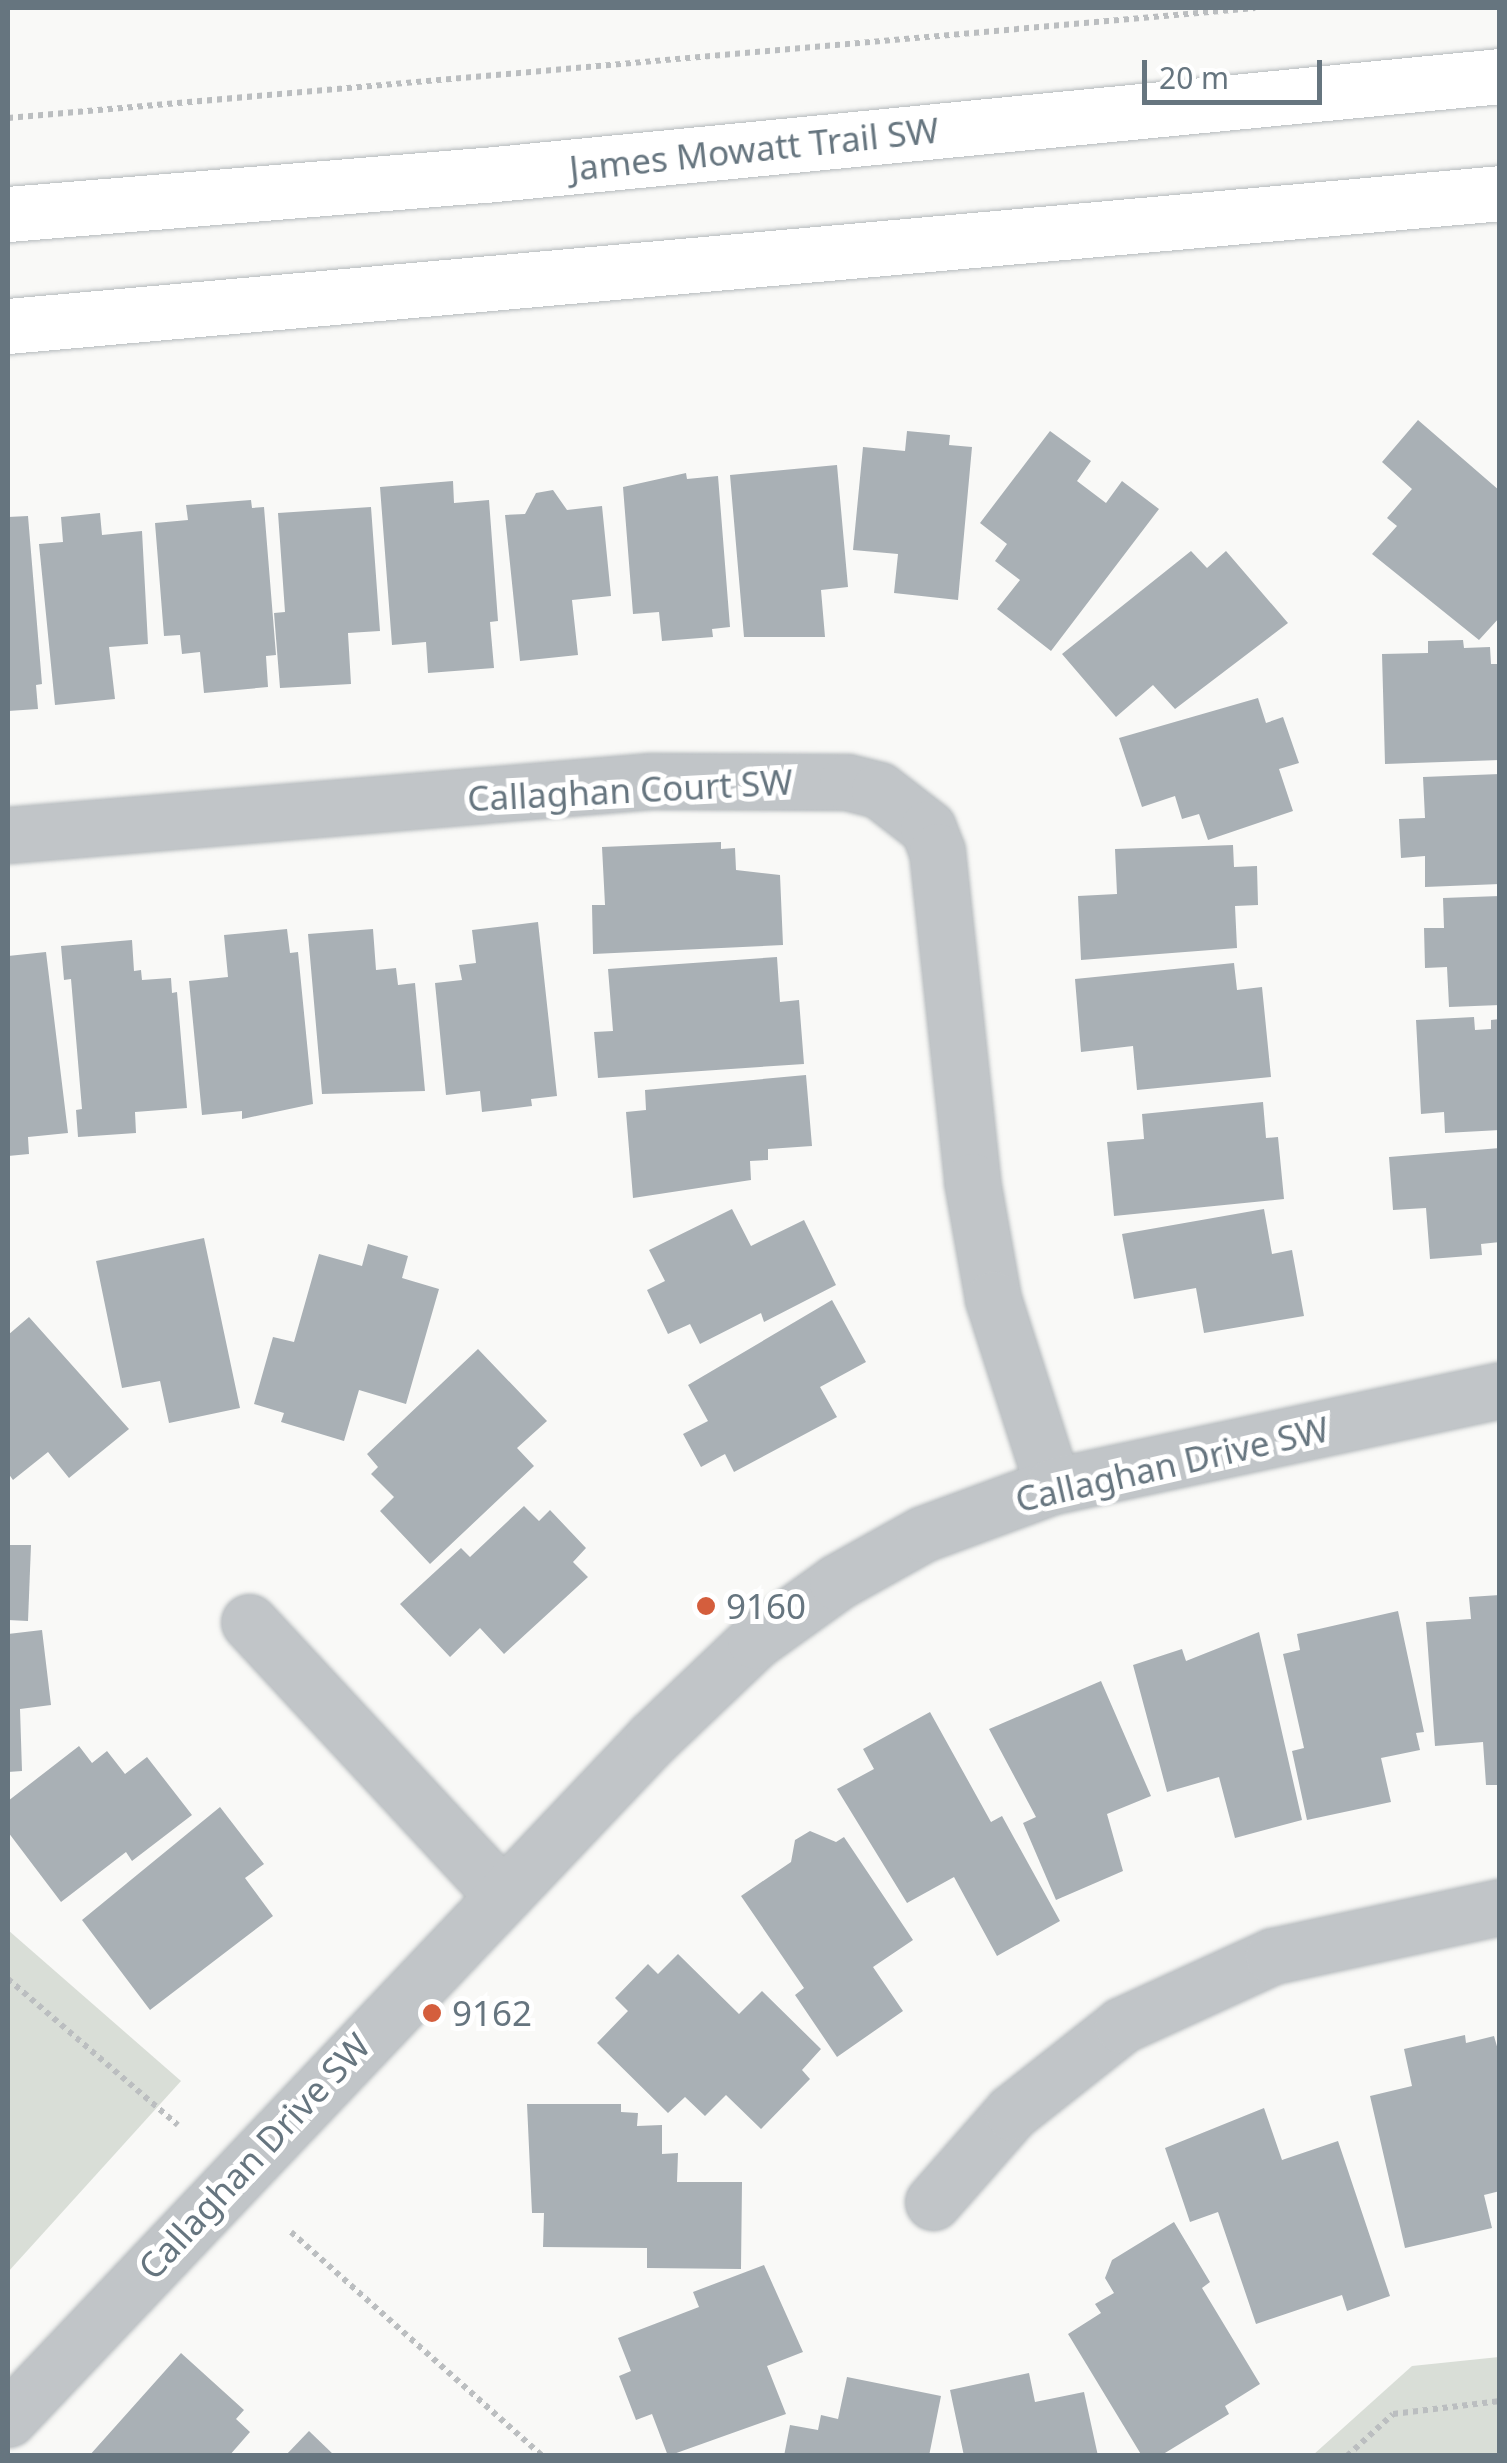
<!DOCTYPE html>
<style>
body{margin:0}
#map{position:relative;width:1507px;height:2463px;overflow:hidden;background:#f9f9f7;font-family:"Noto Sans",sans-serif}
div>[style]{position:absolute}
.green>*{inset:0;background:#d9ded7}
.building>*{inset:0;background:#a9b0b5}
.path>*{height:6px;margin-top:-3px;transform-origin:0;background:repeating-linear-gradient(90deg,#bbbec0 0 5px,transparent 0 10px)}
.roads{filter:drop-shadow(0 0 2px #b4b9bc) drop-shadow(0 0 2px #b4b9bc)}
.minor>*{height:55px;margin:-27.5px;padding:0 27.5px;transform-origin:27.5px;border-radius:27.5px;background:#c1c5c8}
.major>*{height:55px;margin:-27.5px;padding:0 27.5px;transform-origin:27.5px;border-radius:27.5px;background:#fff}
.dots>*{width:28px;height:28px;translate:-50% -50%;box-sizing:border-box;border:5px solid #fff;border-radius:50%}
span{translate:-50% -50%;white-space:nowrap;text-align:center;line-height:1.15;-webkit-text-stroke:10px #fff;paint-order:stroke}
.street-label{font-size:35px;color:#66757f}
.poi-label{font-size:35px;color:#66757f}
.left{translate:0 -50%;text-align:left}
.frame{position:absolute;inset:0;border:10px solid #66757f;pointer-events:none}
.scale{position:absolute;left:1142px;top:60px;width:180px;height:45px;box-sizing:border-box;border:5px solid #66757f;border-top:0;padding-left:12px;font-size:30px;line-height:35px;white-space:nowrap;color:#66757f;-webkit-text-stroke:8px #fff;paint-order:stroke}
</style>
<div id="map">
<div class="green">
<div style="clip-path:polygon(8px 1930px,181px 2081px,8px 2272px)"></div>
<div style="clip-path:polygon(1499px 2357px,1499px 2455px,1313px 2455px,1412px 2366px)"></div>
</div>
<div class="building">
<div style="clip-path:polygon(1418px 420px,1500px 491px,1500px 617px,1479px 640px,1372px 554px,1397px 526px,1387px 518px,1412px 489px,1382px 462px)"></div>
<div style="clip-path:polygon(907px 431px,950px 435px,949px 445px,972px 447px,958px 600px,894px 593px,898px 554px,853px 550px,863px 447px,905px 451px)"></div>
<div style="clip-path:polygon(1050px 431px,1091px 461px,1077px 481px,1106px 503px,1122px 481px,1159px 509px,1051px 651px,997px 609px,1020px 580px,995px 561px,1007px 544px,980px 523px)"></div>
<div style="clip-path:polygon(837px 465px,848px 587px,821px 590px,825px 637px,744px 637px,730px 475px)"></div>
<div style="clip-path:polygon(686px 473px,687px 479px,718px 476px,730px 627px,712px 629px,713px 637px,662px 641px,659px 612px,633px 614px,623px 487px)"></div>
<div style="clip-path:polygon(453px 481px,454px 503px,489px 500px,498px 621px,490px 622px,494px 668px,428px 673px,426px 642px,392px 645px,380px 487px)"></div>
<div style="clip-path:polygon(553px 490px,567px 510px,602px 506px,611px 596px,572px 600px,578px 655px,520px 661px,505px 515px,525px 514px,536px 493px)"></div>
<div style="clip-path:polygon(251px 500px,252px 508px,264px 507px,276px 655px,266px 656px,268px 687px,204px 693px,200px 652px,182px 654px,180px 635px,164px 636px,155px 523px,188px 520px,186px 505px)"></div>
<div style="clip-path:polygon(371px 507px,380px 631px,348px 633px,351px 684px,280px 688px,274px 613px,285px 612px,278px 513px)"></div>
<div style="clip-path:polygon(100px 513px,102px 535px,142px 531px,148px 644px,109px 647px,115px 699px,55px 705px,39px 544px,63px 542px,61px 517px)"></div>
<div style="clip-path:polygon(28px 516px,42px 684px,36px 685px,38px 709px,8px 711px,8px 517px)"></div>
<div style="clip-path:polygon(1191px 551px,1207px 568px,1226px 551px,1288px 623px,1175px 709px,1153px 685px,1116px 717px,1062px 654px)"></div>
<div style="clip-path:polygon(1463px 640px,1464px 648px,1490px 647px,1491px 664px,1500px 664px,1500px 760px,1385px 764px,1382px 654px,1428px 653px,1428px 641px)"></div>
<div style="clip-path:polygon(1258px 698px,1266px 723px,1283px 717px,1299px 763px,1279px 769px,1293px 811px,1208px 840px,1199px 814px,1182px 819px,1175px 796px,1142px 807px,1119px 738px)"></div>
<div style="clip-path:polygon(1500px 774px,1500px 884px,1425px 887px,1425px 856px,1401px 858px,1399px 819px,1425px 818px,1423px 777px)"></div>
<div style="clip-path:polygon(721px 842px,721px 849px,735px 848px,736px 870px,780px 875px,783px 945px,593px 954px,592px 905px,605px 905px,602px 847px)"></div>
<div style="clip-path:polygon(1233px 845px,1234px 867px,1257px 866px,1258px 905px,1235px 906px,1237px 948px,1081px 960px,1078px 896px,1117px 894px,1115px 849px)"></div>
<div style="clip-path:polygon(1500px 896px,1500px 1005px,1449px 1007px,1447px 967px,1425px 968px,1424px 928px,1444px 928px,1443px 898px)"></div>
<div style="clip-path:polygon(538px 922px,557px 1096px,531px 1099px,532px 1106px,482px 1112px,480px 1091px,446px 1095px,435px 983px,462px 980px,459px 965px,476px 963px,472px 930px)"></div>
<div style="clip-path:polygon(287px 929px,290px 953px,298px 952px,313px 1104px,242px 1119px,242px 1111px,202px 1115px,189px 981px,228px 977px,224px 935px)"></div>
<div style="clip-path:polygon(373px 929px,376px 970px,396px 968px,398px 985px,415px 983px,425px 1091px,322px 1094px,308px 934px)"></div>
<div style="clip-path:polygon(132px 940px,134px 971px,141px 970px,142px 980px,171px 978px,172px 993px,177px 992px,187px 1108px,135px 1112px,136px 1133px,78px 1137px,76px 1110px,82px 1109px,71px 979px,64px 980px,61px 946px)"></div>
<div style="clip-path:polygon(46px 952px,68px 1133px,28px 1137px,29px 1154px,8px 1156px,8px 956px)"></div>
<div style="clip-path:polygon(777px 957px,780px 1002px,799px 1000px,804px 1064px,598px 1078px,594px 1032px,613px 1031px,608px 969px)"></div>
<div style="clip-path:polygon(1234px 963px,1237px 990px,1262px 987px,1271px 1077px,1137px 1090px,1133px 1046px,1081px 1052px,1075px 979px)"></div>
<div style="clip-path:polygon(1474px 1017px,1475px 1030px,1491px 1029px,1491px 1020px,1500px 1019px,1500px 1130px,1445px 1133px,1444px 1112px,1421px 1114px,1416px 1020px)"></div>
<div style="clip-path:polygon(806px 1075px,812px 1146px,768px 1149px,768px 1160px,750px 1161px,751px 1180px,633px 1198px,626px 1112px,646px 1110px,645px 1090px)"></div>
<div style="clip-path:polygon(1263px 1102px,1266px 1138px,1278px 1137px,1284px 1199px,1114px 1216px,1107px 1142px,1144px 1139px,1142px 1114px)"></div>
<div style="clip-path:polygon(1500px 1148px,1500px 1242px,1481px 1244px,1482px 1255px,1430px 1259px,1426px 1208px,1393px 1210px,1389px 1157px)"></div>
<div style="clip-path:polygon(732px 1209px,751px 1246px,804px 1220px,836px 1285px,764px 1322px,761px 1313px,700px 1344px,690px 1324px,668px 1334px,647px 1290px,665px 1281px,649px 1250px)"></div>
<div style="clip-path:polygon(1264px 1209px,1272px 1254px,1292px 1250px,1304px 1316px,1204px 1333px,1196px 1288px,1134px 1299px,1122px 1234px)"></div>
<div style="clip-path:polygon(204px 1238px,240px 1408px,169px 1423px,160px 1381px,122px 1388px,96px 1261px)"></div>
<div style="clip-path:polygon(368px 1244px,408px 1256px,402px 1278px,439px 1289px,406px 1404px,359px 1390px,344px 1441px,281px 1422px,284px 1413px,254px 1404px,273px 1337px,294px 1342px,319px 1254px,362px 1266px)"></div>
<div style="clip-path:polygon(832px 1300px,866px 1362px,820px 1387px,837px 1417px,734px 1472px,725px 1454px,701px 1467px,683px 1434px,708px 1421px,688px 1385px)"></div>
<div style="clip-path:polygon(29px 1317px,129px 1429px,69px 1478px,48px 1452px,13px 1480px,8px 1473px,8px 1335px)"></div>
<div style="clip-path:polygon(478px 1349px,547px 1421px,517px 1448px,534px 1466px,430px 1564px,380px 1511px,394px 1497px,371px 1474px,378px 1467px,367px 1454px)"></div>
<div style="clip-path:polygon(524px 1506px,539px 1521px,550px 1510px,586px 1548px,573px 1562px,588px 1577px,504px 1654px,480px 1628px,450px 1657px,400px 1604px,461px 1548px,470px 1557px)"></div>
<div style="clip-path:polygon(8px 1545px,31px 1545px,28px 1621px,8px 1620px)"></div>
<div style="clip-path:polygon(1500px 1595px,1500px 1785px,1486px 1785px,1483px 1742px,1435px 1746px,1426px 1622px,1471px 1619px,1469px 1597px)"></div>
<div style="clip-path:polygon(1398px 1611px,1424px 1732px,1416px 1733px,1420px 1750px,1381px 1758px,1391px 1802px,1307px 1820px,1292px 1751px,1304px 1748px,1283px 1654px,1300px 1650px,1297px 1634px)"></div>
<div style="clip-path:polygon(42px 1630px,51px 1705px,20px 1709px,22px 1771px,8px 1772px,8px 1634px)"></div>
<div style="clip-path:polygon(1259px 1632px,1302px 1820px,1235px 1838px,1219px 1777px,1167px 1792px,1133px 1665px,1182px 1649px,1186px 1661px)"></div>
<div style="clip-path:polygon(1101px 1681px,1151px 1796px,1107px 1814px,1123px 1871px,1056px 1900px,1023px 1823px,1036px 1817px,989px 1729px)"></div>
<div style="clip-path:polygon(930px 1712px,991px 1822px,1002px 1816px,1060px 1921px,997px 1956px,954px 1877px,907px 1903px,837px 1789px,874px 1769px,863px 1749px)"></div>
<div style="clip-path:polygon(79px 1746px,92px 1763px,107px 1751px,125px 1774px,147px 1757px,192px 1815px,132px 1861px,126px 1852px,61px 1902px,8px 1832px,8px 1801px)"></div>
<div style="clip-path:polygon(220px 1807px,264px 1864px,245px 1878px,273px 1916px,150px 2010px,82px 1920px)"></div>
<div style="clip-path:polygon(810px 1831px,836px 1842px,844px 1837px,913px 1940px,873px 1967px,903px 2011px,837px 2057px,795px 1995px,804px 1988px,741px 1896px,791px 1862px,795px 1840px)"></div>
<div style="clip-path:polygon(678px 1954px,739px 2014px,762px 1991px,821px 2049px,802px 2070px,810px 2079px,761px 2129px,726px 2095px,705px 2116px,685px 2097px,668px 2113px,597px 2043px,628px 2011px,615px 1998px,648px 1964px,658px 1974px)"></div>
<div style="clip-path:polygon(1465px 2035px,1466px 2043px,1494px 2036px,1500px 2057px,1500px 2191px,1484px 2195px,1492px 2228px,1405px 2248px,1370px 2096px,1412px 2086px,1404px 2049px)"></div>
<div style="clip-path:polygon(527px 2104px,621px 2104px,621px 2112px,638px 2113px,637px 2126px,662px 2125px,662px 2154px,678px 2153px,677px 2182px,742px 2182px,741px 2269px,647px 2268px,647px 2248px,543px 2247px,544px 2213px,532px 2213px)"></div>
<div style="clip-path:polygon(1264px 2108px,1282px 2160px,1338px 2141px,1390px 2296px,1347px 2311px,1342px 2295px,1256px 2324px,1218px 2212px,1190px 2222px,1165px 2148px)"></div>
<div style="clip-path:polygon(1174px 2222px,1210px 2282px,1202px 2288px,1260px 2384px,1225px 2406px,1229px 2414px,1160px 2456px,1142px 2456px,1068px 2334px,1101px 2313px,1095px 2304px,1114px 2293px,1105px 2278px,1112px 2260px)"></div>
<div style="clip-path:polygon(764px 2265px,803px 2352px,767px 2366px,786px 2414px,668px 2456px,652px 2414px,636px 2420px,619px 2376px,631px 2371px,618px 2338px,699px 2307px,693px 2292px)"></div>
<div style="clip-path:polygon(181px 2353px,244px 2410px,236px 2419px,250px 2432px,229px 2456px,89px 2456px)"></div>
<div style="clip-path:polygon(1029px 2373px,1035px 2402px,1084px 2392px,1098px 2456px,964px 2456px,950px 2390px)"></div>
<div style="clip-path:polygon(847px 2377px,941px 2396px,929px 2456px,784px 2456px,790px 2425px,818px 2430px,821px 2415px,838px 2419px)"></div>
<div style="clip-path:polygon(309px 2431px,335px 2456px,285px 2456px)"></div>
</div>
<div class="path">
<div style="left:8px;top:118px;width:1252px;rotate:-5.04deg"></div>
<div style="left:8px;top:1979px;width:224px;rotate:40.7deg"></div>
<div style="left:291px;top:2232px;width:336px;rotate:41.7deg"></div>
<div style="left:1347px;top:2456px;width:62px;rotate:-42.4deg"></div>
<div style="left:1393px;top:2414px;width:108px;rotate:-6.9deg"></div>
</div>
<div class="roads">
<div class="minor">
<div style="left:8px;top:835px;width:645px;rotate:-4.8deg"></div>
<div style="left:651px;top:781px;width:196px;rotate:0.3deg"></div>
<div style="left:847px;top:782px;width:33px;rotate:14deg"></div>
<div style="left:879px;top:790px;width:62px;rotate:37.8deg"></div>
<div style="left:928px;top:828px;width:25px;rotate:69deg"></div>
<div style="left:937px;top:851px;width:332px;rotate:83.9deg"></div>
<div style="left:972px;top:1181px;width:120px;rotate:79.9deg"></div>
<div style="left:993px;top:1299px;width:196px;rotate:72.2deg"></div>
<div style="left:249px;top:1622px;width:369px;rotate:47.2deg"></div>
<div style="left:933px;top:2202px;width:120px;rotate:-48.7deg"></div>
<div style="left:1012px;top:2112px;width:140px;rotate:-38.3deg"></div>
<div style="left:1122px;top:2025px;width:166px;rotate:-24.6deg"></div>
<div style="left:1273px;top:1956px;width:232px;rotate:-12.2deg"></div>
<div style="left:8px;top:2419px;width:938px;rotate:-46.56deg"></div>
<div style="left:653px;top:1738px;width:141px;rotate:-43.6deg"></div>
<div style="left:755px;top:1641px;width:101px;rotate:-35.7deg"></div>
<div style="left:837px;top:1582px;width:98px;rotate:-29.2deg"></div>
<div style="left:923px;top:1534px;width:139px;rotate:-20.3deg"></div>
<div style="left:1053px;top:1486px;width:457px;rotate:-12.1deg"></div>
</div>
<div class="major">
<div style="left:8px;top:214px;width:479px;rotate:-4.7deg"></div>
<div style="left:485px;top:175px;width:1020px;rotate:-5.57deg"></div>
<div style="left:8px;top:326px;width:1498px;rotate:-5.09deg"></div>
</div>
</div>
<div class="dots">
<div style="left:706px;top:1606px;background:#d45e3d"></div>
<div style="left:432px;top:2013px;background:#d45e3d"></div>
</div>
<div class="street-label">
<span style="left:754px;top:149px;rotate:-6deg">James Mowatt Trail SW</span>
<span style="left:630px;top:790px;rotate:-3deg">Callaghan Court SW</span>
<span style="left:1172px;top:1464px;rotate:-13deg">Callaghan Drive SW</span>
<span style="left:254px;top:2156px;rotate:-47deg">Callaghan Drive SW</span>
</div>
<div class="poi-label">
<span class="left" style="left:726px;top:1606px">9160</span>
<span class="left" style="left:452px;top:2013px">9162</span>
</div>
<div class="frame"></div>
<div class="scale">20 m</div>
</div>
